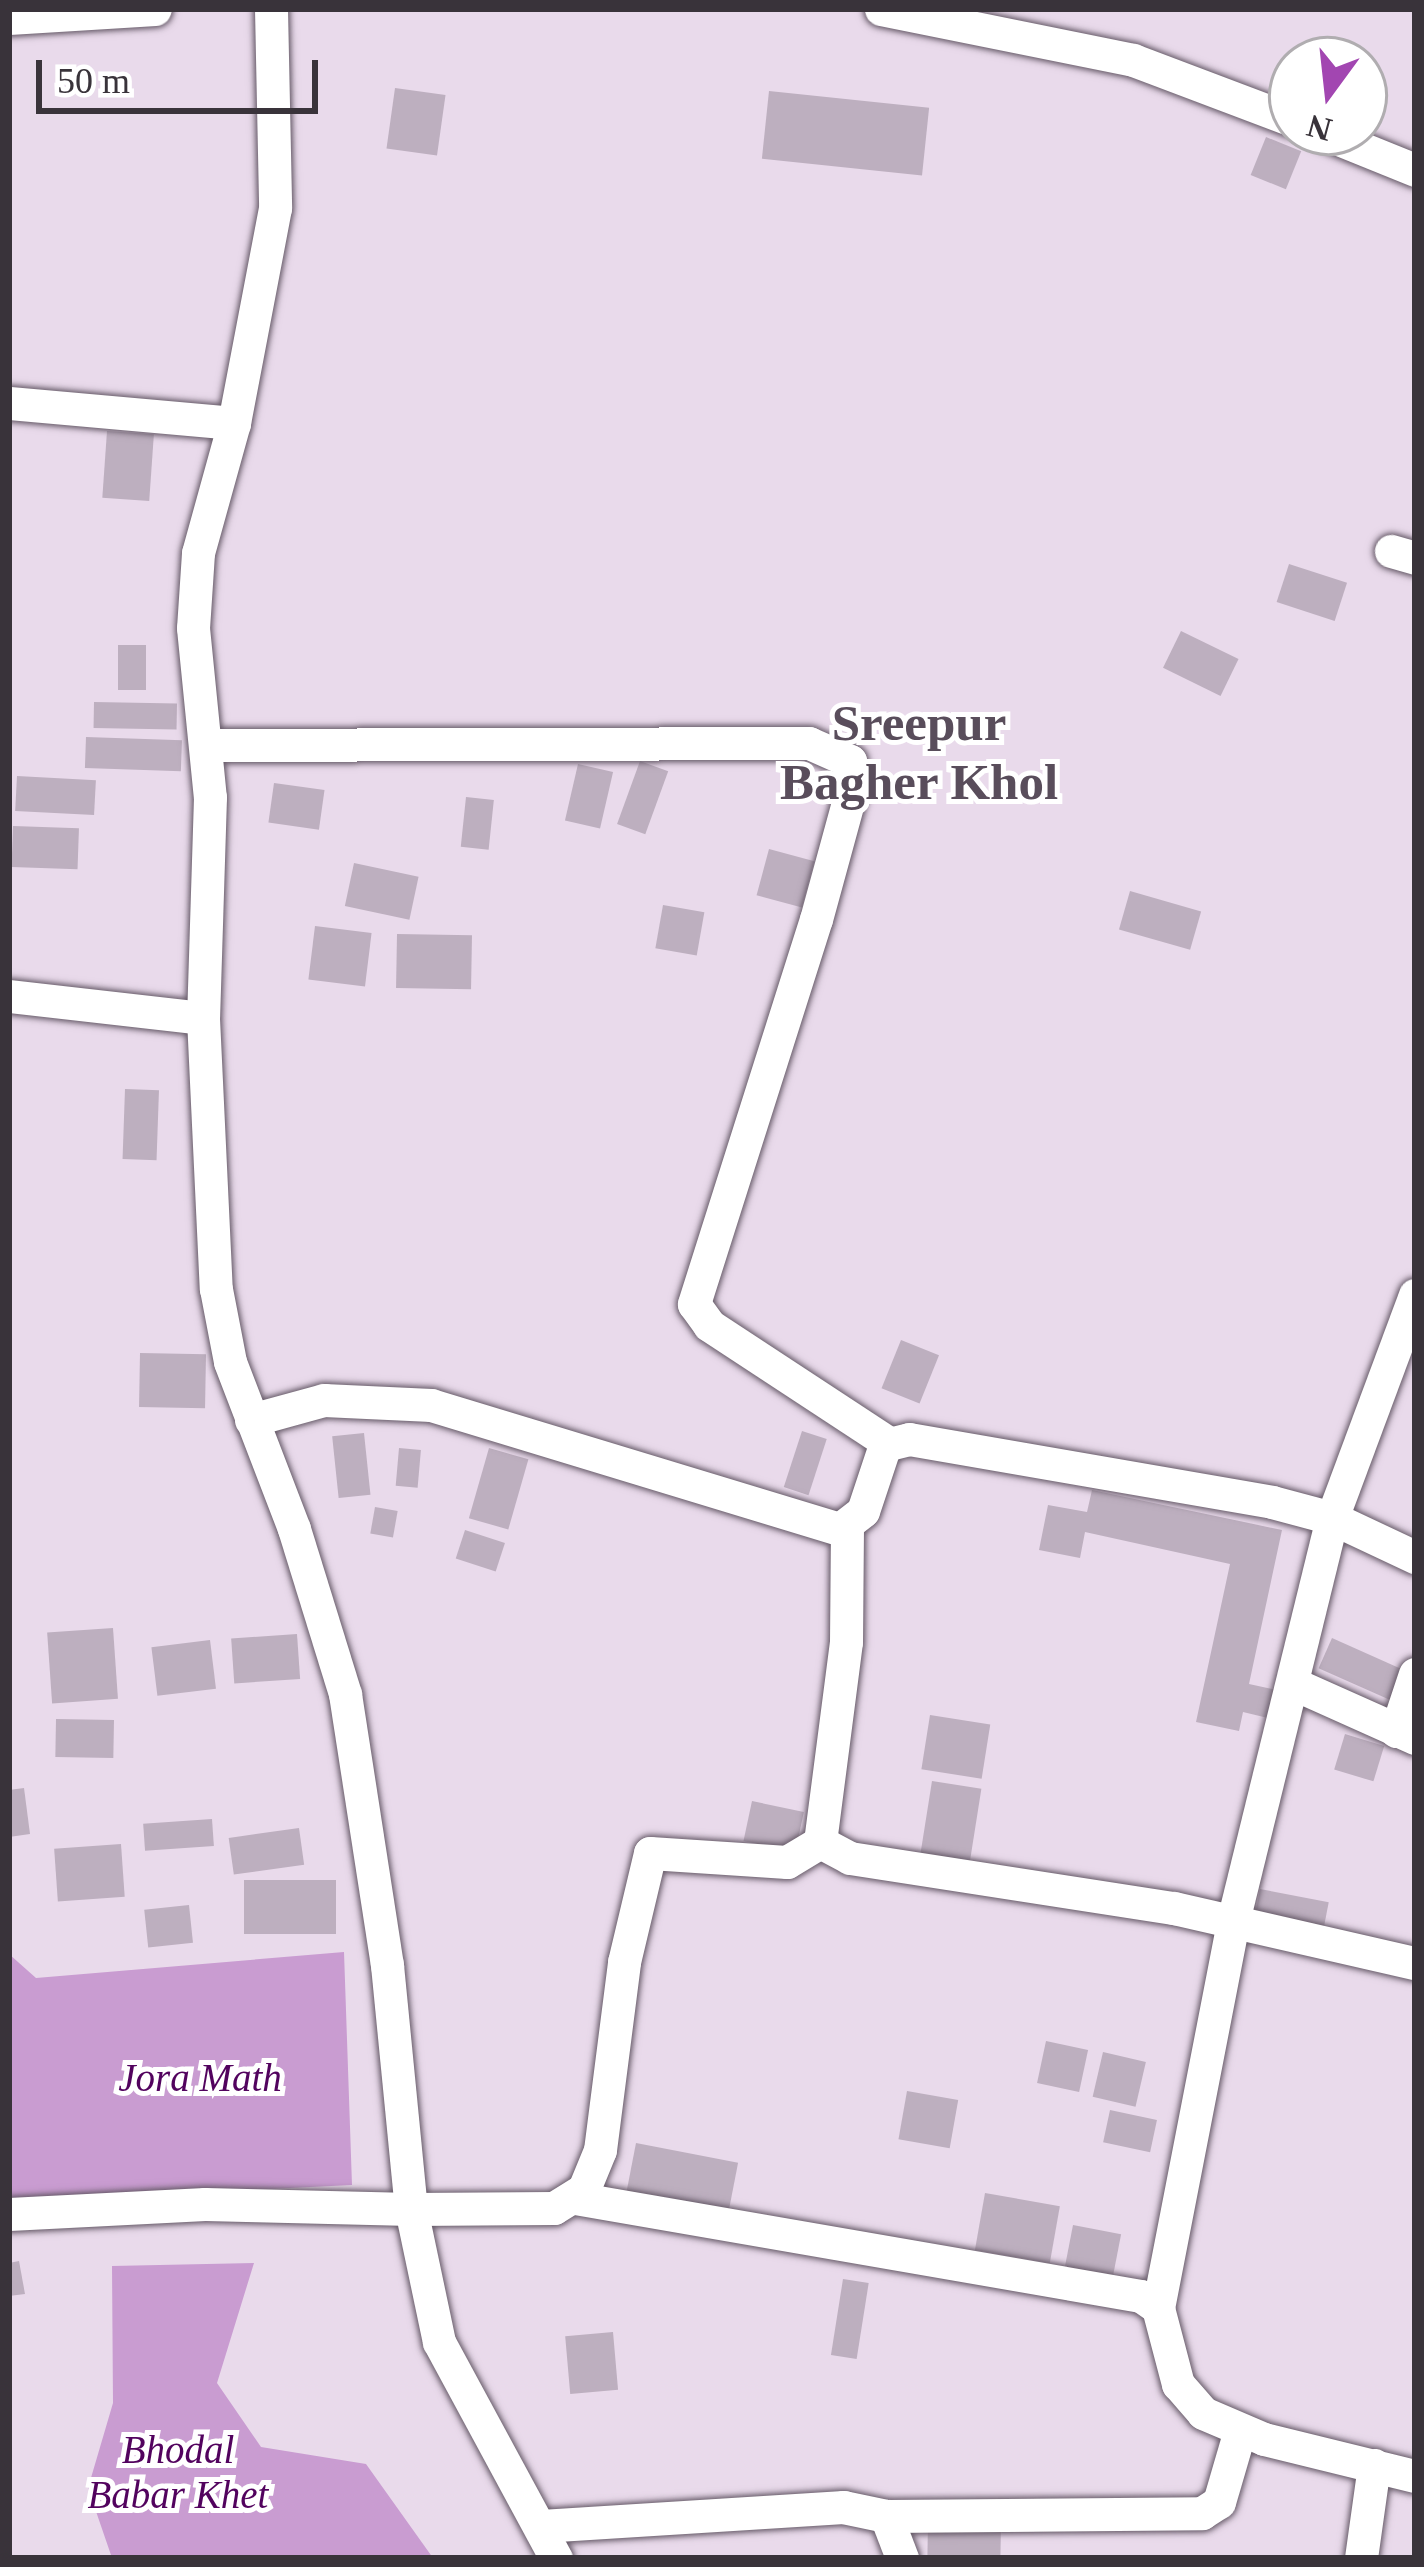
<!DOCTYPE html>
<style>
body{margin:0}
#map{position:relative;width:1424px;height:2567px;overflow:hidden;background:#e9daeb;font-family:"Times New Roman",serif}
div>[style]{position:absolute}
.green>*{inset:0;background:#c99cd1}
.building>*{inset:0;background:#bdafbf;transform-origin:0 0}
.roads{filter:drop-shadow(0 0 3px #665a68) drop-shadow(0 0 3px #665a68)}
.street>*{height:33px;margin:-16.5px;padding:0 16.5px;transform-origin:16.5px;border-radius:16.5px;background:#fff}
span{translate:-50% -50%;white-space:nowrap;text-align:center;line-height:1.15;-webkit-text-stroke:10px #fff;paint-order:stroke}
.park-label{font-size:39px;color:#52035e;font-style:italic}
.district-label{font-size:51px;color:#594d5b;font-weight:700}
.frame{position:absolute;inset:0;border:12px solid #39333a;pointer-events:none}
.north{position:absolute;left:1268px;top:36px;width:120px;height:120px;box-sizing:border-box;background:#fff;border:3px solid #b0adb0;border-radius:50%;rotate:195deg;font-size:33px;font-weight:700;line-height:48px;text-align:center;color:#39333a}
.north::after{content:'';display:block;margin:auto;width:42px;height:54px;background:#a246b1;clip-path:polygon(50% 0,100% 100%,50% 72%,0 100%)}
.scale{position:absolute;left:36px;top:60px;width:282px;height:54px;box-sizing:border-box;border:6px solid #39333a;border-top:0;padding-left:15px;font-size:36px;line-height:42px;white-space:nowrap;color:#39333a;-webkit-text-stroke:9px #fff;paint-order:stroke}
</style>
<div id="map">
<div class="green">
<div style="clip-path:polygon(344px 1952px,352px 2185px,9px 2202px,9px 1954px,36px 1978px)"></div>
<div style="clip-path:polygon(254px 2263px,217px 2383px,261px 2447px,366px 2464px,433px 2558px,112px 2558px,88px 2488px,113px 2403px,112px 2266px)"></div>
</div>
<div class="building">
<div style="left:395px;top:88px;width:51px;height:61px;rotate:8deg"></div>
<div style="left:769px;top:91px;width:161px;height:68px;rotate:6deg"></div>
<div style="left:1266px;top:137px;width:38px;height:41px;rotate:22deg"></div>
<div style="left:107px;top:431px;width:47px;height:67px;rotate:4deg"></div>
<div style="left:1289px;top:564px;width:61px;height:40px;rotate:18deg"></div>
<div style="left:1181px;top:631px;width:64px;height:41px;rotate:26deg"></div>
<div style="left:118px;top:645px;width:28px;height:45px"></div>
<div style="left:94px;top:702px;width:83px;height:26px;rotate:1deg"></div>
<div style="left:86px;top:737px;width:96px;height:31px;rotate:2deg"></div>
<div style="left:640px;top:761px;width:30px;height:67px;rotate:20deg"></div>
<div style="left:578px;top:764px;width:36px;height:58px;rotate:13deg"></div>
<div style="left:17px;top:776px;width:79px;height:35px;rotate:3deg"></div>
<div style="left:274px;top:783px;width:51px;height:40px;rotate:8deg"></div>
<div style="left:466px;top:797px;width:28px;height:50px;rotate:6deg"></div>
<div style="left:13px;top:826px;width:66px;height:41px;rotate:2deg"></div>
<div style="left:769px;top:849px;width:47px;height:48px;rotate:15deg"></div>
<div style="left:354px;top:863px;width:66px;height:44px;rotate:12deg"></div>
<div style="left:1130px;top:891px;width:74px;height:40px;rotate:16deg"></div>
<div style="left:663px;top:905px;width:42px;height:44px;rotate:10deg"></div>
<div style="left:315px;top:926px;width:57px;height:54px;rotate:7deg"></div>
<div style="left:397px;top:934px;width:75px;height:54px;rotate:1deg"></div>
<div style="left:125px;top:1089px;width:34px;height:70px;rotate:2deg"></div>
<div style="left:901px;top:1340px;width:41px;height:52px;rotate:22deg"></div>
<div style="left:140px;top:1353px;width:66px;height:54px;rotate:1deg"></div>
<div style="left:802px;top:1431px;width:26px;height:59px;rotate:18deg"></div>
<div style="left:364px;top:1433px;width:62px;height:32px;rotate:84deg"></div>
<div style="left:399px;top:1448px;width:22px;height:38px;rotate:5deg"></div>
<div style="left:489px;top:1448px;width:41px;height:73px;rotate:16deg"></div>
<div style="clip-path:polygon(1092px 1490px,1282px 1530px,1249px 1684px,1282px 1691px,1276px 1720px,1243px 1712px,1239px 1731px,1196px 1722px,1230px 1564px,1085px 1532px,1080px 1558px,1039px 1550px,1048px 1505px,1087px 1512px)"></div>
<div style="left:375px;top:1507px;width:23px;height:27px;rotate:10deg"></div>
<div style="left:465px;top:1530px;width:42px;height:30px;rotate:18deg"></div>
<div style="left:113px;top:1628px;width:71px;height:66px;rotate:86deg"></div>
<div style="left:297px;top:1634px;width:45px;height:66px;rotate:86deg"></div>
<div style="left:1332px;top:1638px;width:87px;height:33px;rotate:24deg"></div>
<div style="left:210px;top:1640px;width:49px;height:59px;rotate:83deg"></div>
<div style="left:930px;top:1715px;width:61px;height:55px;rotate:9deg"></div>
<div style="left:56px;top:1719px;width:58px;height:38px;rotate:1deg"></div>
<div style="left:1345px;top:1734px;width:41px;height:37px;rotate:17deg"></div>
<div style="left:932px;top:1781px;width:50px;height:73px;rotate:9deg"></div>
<div style="clip-path:polygon(24px 1788px,30px 1834px,9px 1837px,9px 1790px)"></div>
<div style="left:752px;top:1801px;width:53px;height:41px;rotate:12deg"></div>
<div style="left:212px;top:1819px;width:27px;height:69px;rotate:86deg"></div>
<div style="left:299px;top:1828px;width:37px;height:71px;rotate:82deg"></div>
<div style="left:121px;top:1844px;width:53px;height:67px;rotate:86deg"></div>
<div style="left:244px;top:1880px;width:92px;height:54px"></div>
<div style="left:1260px;top:1889px;width:70px;height:33px;rotate:11deg"></div>
<div style="left:189px;top:1905px;width:38px;height:45px;rotate:84deg"></div>
<div style="left:1046px;top:2041px;width:43px;height:43px;rotate:12deg"></div>
<div style="left:1103px;top:2052px;width:44px;height:46px;rotate:13deg"></div>
<div style="left:907px;top:2091px;width:52px;height:49px;rotate:10deg"></div>
<div style="left:1110px;top:2110px;width:48px;height:33px;rotate:12deg"></div>
<div style="left:636px;top:2143px;width:104px;height:56px;rotate:11deg"></div>
<div style="left:985px;top:2193px;width:76px;height:58px;rotate:10deg"></div>
<div style="left:1073px;top:2225px;width:49px;height:45px;rotate:11deg"></div>
<div style="clip-path:polygon(19px 2261px,25px 2294px,9px 2296px,9px 2263px)"></div>
<div style="left:843px;top:2279px;width:26px;height:77px;rotate:9deg"></div>
<div style="left:613px;top:2332px;width:58px;height:48px;rotate:85deg"></div>
<div style="left:928px;top:2522px;width:73px;height:36px;rotate:1deg"></div>
</div>
<div class="roads">
<div class="street">
<div style="left:271px;top:9px;width:199px;rotate:88.8deg"></div>
<div style="left:275px;top:208px;width:219px;rotate:100.8deg"></div>
<div style="left:234px;top:423px;width:135px;rotate:105.5deg"></div>
<div style="left:198px;top:553px;width:75px;rotate:93.8deg"></div>
<div style="left:193px;top:628px;width:170px;rotate:84.3deg"></div>
<div style="left:210px;top:797px;width:221px;rotate:91.8deg"></div>
<div style="left:203px;top:1018px;width:271px;rotate:87.3deg"></div>
<div style="left:216px;top:1289px;width:74px;rotate:79.1deg"></div>
<div style="left:230px;top:1362px;width:179px;rotate:69deg"></div>
<div style="left:294px;top:1529px;width:173px;rotate:72.8deg"></div>
<div style="left:345px;top:1694px;width:274px;rotate:81.2deg"></div>
<div style="left:387px;top:1965px;width:245px;rotate:84.4deg"></div>
<div style="left:411px;top:2209px;width:143px;rotate:-0.4deg"></div>
<div style="left:554px;top:2208px;width:36px;rotate:-32deg"></div>
<div style="left:584px;top:2189px;width:42px;rotate:-67.7deg"></div>
<div style="left:600px;top:2150px;width:190px;rotate:-82.7deg"></div>
<div style="left:624px;top:1962px;width:112px;rotate:-76.6deg"></div>
<div style="left:650px;top:1853px;width:137px;rotate:3.8deg"></div>
<div style="left:787px;top:1862px;width:39px;rotate:-31deg"></div>
<div style="left:820px;top:1842px;width:202px;rotate:-82.6deg"></div>
<div style="left:846px;top:1642px;width:114px;rotate:-89.5deg"></div>
<div style="left:881px;top:9px;width:257px;rotate:11.4deg"></div>
<div style="left:1133px;top:60px;width:170px;rotate:20.7deg"></div>
<div style="left:9px;top:18px;width:146px;rotate:-3.5deg"></div>
<div style="left:1321px;top:132px;width:101px;rotate:22deg"></div>
<div style="left:9px;top:403px;width:226px;rotate:5.1deg"></div>
<div style="left:1391px;top:551px;width:25px;rotate:16deg"></div>
<div style="left:207px;top:745px;width:602px;rotate:-0.19deg"></div>
<div style="left:809px;top:743px;width:45px;rotate:23.7deg"></div>
<div style="left:850px;top:761px;width:23px;rotate:83deg"></div>
<div style="left:853px;top:784px;width:140px;rotate:105.3deg"></div>
<div style="left:816px;top:919px;width:404px;rotate:107.6deg"></div>
<div style="left:694px;top:1304px;width:26px;rotate:54deg"></div>
<div style="left:709px;top:1325px;width:213px;rotate:33.3deg"></div>
<div style="left:9px;top:996px;width:195px;rotate:6.5deg"></div>
<div style="left:251px;top:1420px;width:76px;rotate:-15.3deg"></div>
<div style="left:324px;top:1400px;width:107px;rotate:2.7deg"></div>
<div style="left:431px;top:1405px;width:427px;rotate:16.9deg"></div>
<div style="left:840px;top:1529px;width:29px;rotate:-38deg"></div>
<div style="left:863px;top:1511px;width:70px;rotate:-71.6deg"></div>
<div style="left:885px;top:1445px;width:25px;rotate:-14deg"></div>
<div style="left:909px;top:1439px;width:368px;rotate:9.8deg"></div>
<div style="left:1272px;top:1502px;width:62px;rotate:14.9deg"></div>
<div style="left:1332px;top:1518px;width:92px;rotate:25.2deg"></div>
<div style="left:1292px;top:1683px;width:135px;rotate:24.1deg"></div>
<div style="left:1396px;top:1731px;width:60px;rotate:-71.6deg"></div>
<div style="left:820px;top:1842px;width:34px;rotate:28deg"></div>
<div style="left:850px;top:1858px;width:328px;rotate:8.8deg"></div>
<div style="left:1174px;top:1908px;width:247px;rotate:12.9deg"></div>
<div style="left:575px;top:2198px;width:574px;rotate:9.82deg"></div>
<div style="left:1141px;top:2296px;width:21px;rotate:35deg"></div>
<div style="left:1158px;top:2308px;width:79px;rotate:75.3deg"></div>
<div style="left:1178px;top:2384px;width:38px;rotate:49deg"></div>
<div style="left:1203px;top:2413px;width:66px;rotate:23.1deg"></div>
<div style="left:1264px;top:2439px;width:155px;rotate:13.8deg"></div>
<div style="left:9px;top:2214px;width:196px;rotate:-2.9deg"></div>
<div style="left:205px;top:2204px;width:206px;rotate:1.4deg"></div>
<div style="left:411px;top:2209px;width:136px;rotate:78.1deg"></div>
<div style="left:439px;top:2342px;width:246px;rotate:61.6deg"></div>
<div style="left:1158px;top:2308px;width:394px;rotate:-79deg"></div>
<div style="left:1233px;top:1921px;width:415px;rotate:-76.2deg"></div>
<div style="left:1332px;top:1518px;width:238px;rotate:-69.6deg"></div>
<div style="left:886px;top:2516px;width:316px;rotate:-0.5deg"></div>
<div style="left:1202px;top:2513px;width:20px;rotate:-33deg"></div>
<div style="left:1219px;top:2502px;width:75px;rotate:-73.7deg"></div>
<div style="left:541px;top:2526px;width:303px;rotate:-3.6deg"></div>
<div style="left:843px;top:2507px;width:44px;rotate:11.8deg"></div>
<div style="left:886px;top:2516px;width:45px;rotate:69.1deg"></div>
<div style="left:1361px;top:2558px;width:94px;rotate:-82deg"></div>
</div>
</div>
<div class="park-label">
<span style="left:200px;top:2078px">Jora Math</span>
<span style="left:178px;top:2473px">Bhodal<br>Babar Khet</span>
</div>
<div class="district-label">
<span style="left:919px;top:753px">Sreepur<br>Bagher Khol</span>
</div>
<div class="frame"></div>
<div class="north">N</div>
<div class="scale">50 m</div>
</div>
